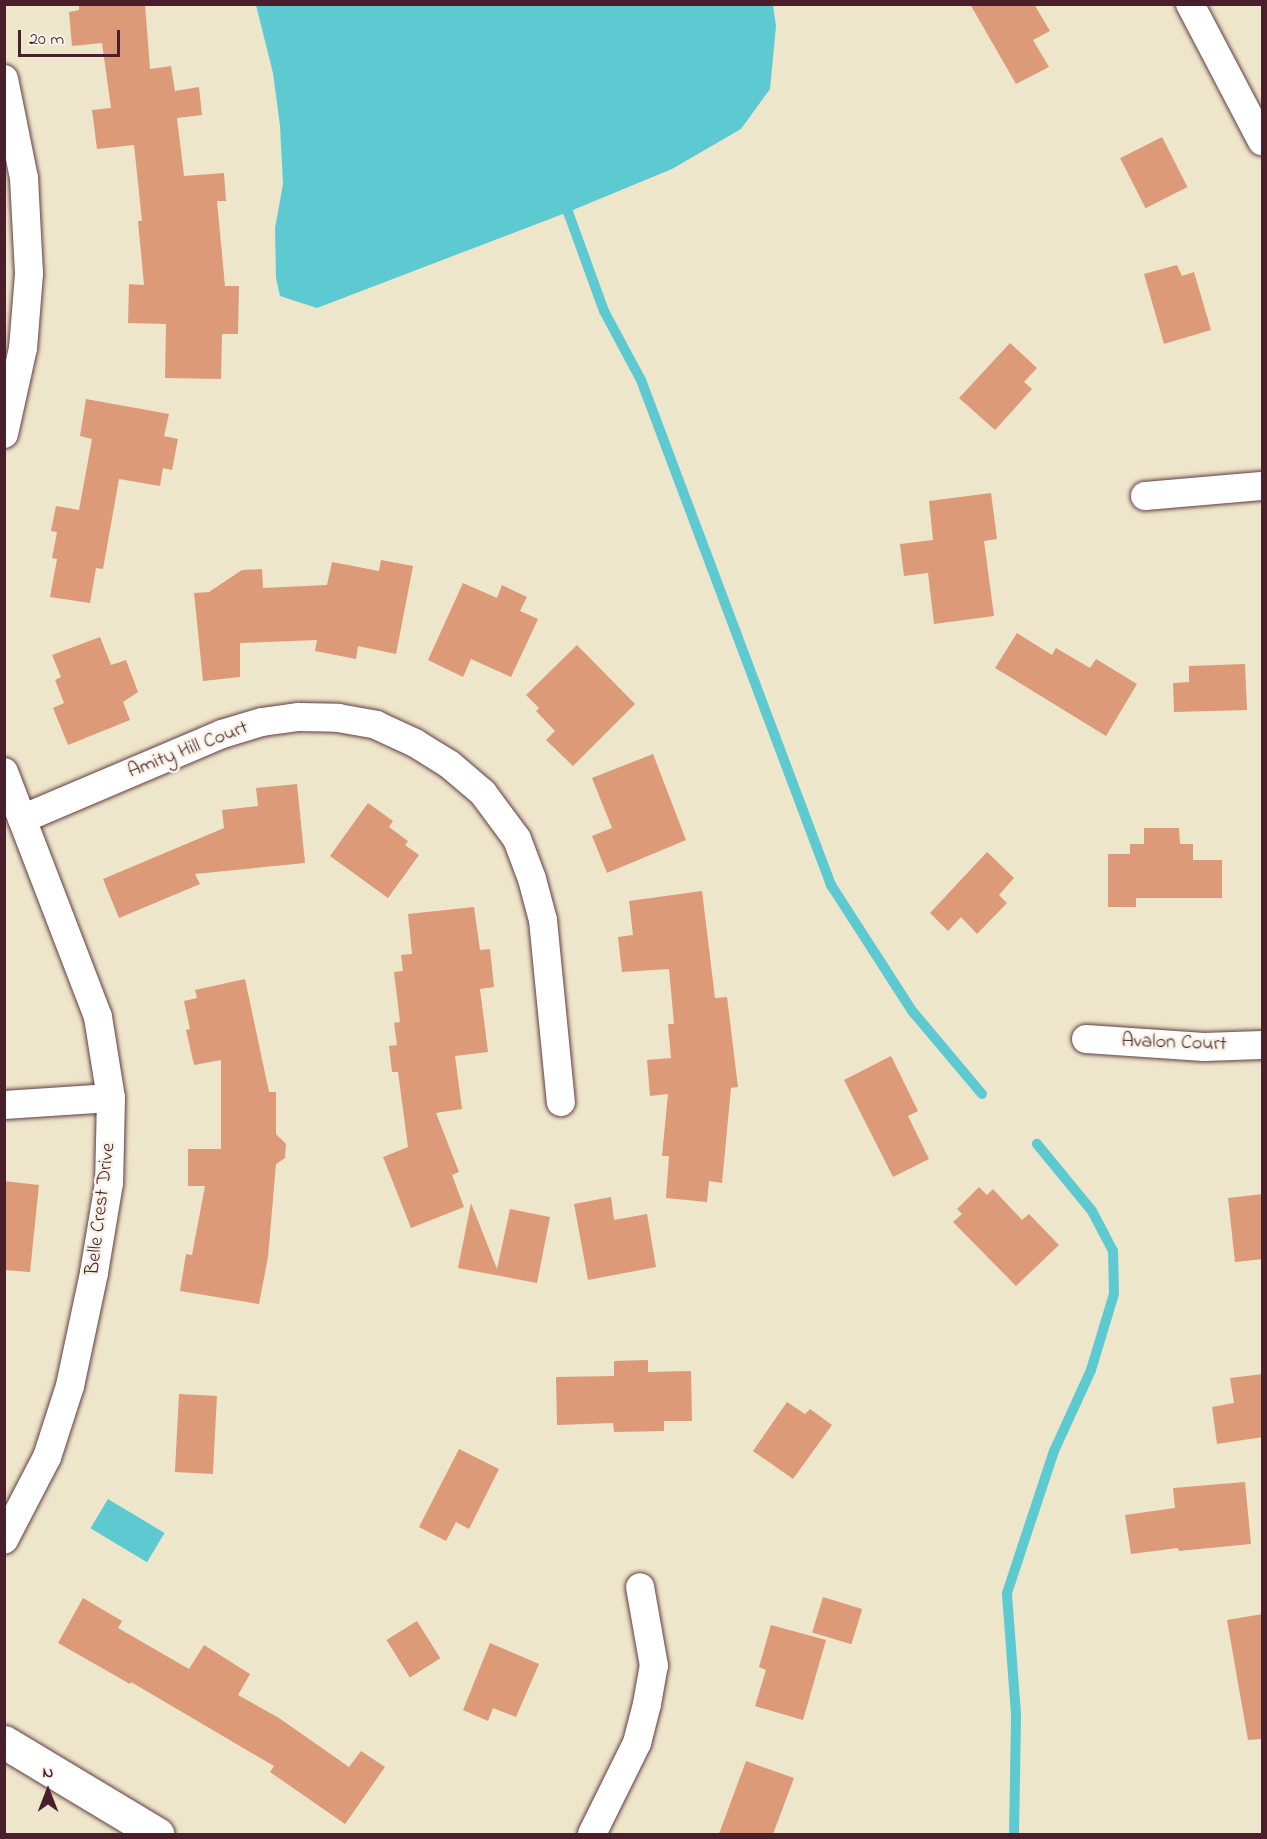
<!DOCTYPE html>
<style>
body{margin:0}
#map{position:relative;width:1267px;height:1839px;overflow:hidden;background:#eee6ca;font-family:"Indie Flower",sans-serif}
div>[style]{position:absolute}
.water>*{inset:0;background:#5dcad2;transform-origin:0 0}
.stream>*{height:10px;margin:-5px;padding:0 5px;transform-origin:5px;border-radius:5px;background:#5dcad2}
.building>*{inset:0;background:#dc9a79;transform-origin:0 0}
.roads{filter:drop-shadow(0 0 2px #633d43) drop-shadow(0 0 2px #633d43)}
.minor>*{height:28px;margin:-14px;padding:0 14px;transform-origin:14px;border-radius:14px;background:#fff}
.tertiary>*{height:33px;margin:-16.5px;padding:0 16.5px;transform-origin:16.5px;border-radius:16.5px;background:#fff}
span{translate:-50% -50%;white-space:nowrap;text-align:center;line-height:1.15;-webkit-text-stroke:5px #f7f3e8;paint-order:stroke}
.street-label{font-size:20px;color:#4a1f2b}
.frame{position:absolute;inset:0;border:6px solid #4a1f2b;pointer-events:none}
.north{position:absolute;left:18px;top:1761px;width:60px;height:60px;-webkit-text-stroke:4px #f7f3e8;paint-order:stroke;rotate:0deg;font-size:16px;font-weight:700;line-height:24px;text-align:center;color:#4a1f2b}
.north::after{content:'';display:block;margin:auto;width:21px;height:27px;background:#4a1f2b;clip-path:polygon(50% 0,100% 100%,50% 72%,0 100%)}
.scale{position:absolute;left:18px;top:30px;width:102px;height:27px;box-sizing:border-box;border:3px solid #4a1f2b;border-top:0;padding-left:8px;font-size:18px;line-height:21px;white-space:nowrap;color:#4a1f2b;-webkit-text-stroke:4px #f7f3e8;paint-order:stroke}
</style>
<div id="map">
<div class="water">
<div style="clip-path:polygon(256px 5px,773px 5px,776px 26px,770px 89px,741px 129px,672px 169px,568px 212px,317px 308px,280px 296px,276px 278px,275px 228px,283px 184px,280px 126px,273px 73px)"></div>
<div style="left:108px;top:1499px;width:66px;height:34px;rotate:31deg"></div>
</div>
<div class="stream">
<div style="left:568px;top:212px;width:105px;rotate:70deg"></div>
<div style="left:604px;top:311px;width:78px;rotate:61.8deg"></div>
<div style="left:641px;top:380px;width:540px;rotate:69.38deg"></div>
<div style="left:831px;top:885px;width:151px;rotate:57.2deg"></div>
<div style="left:913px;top:1012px;width:107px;rotate:49.9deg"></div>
<div style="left:1014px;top:1834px;width:120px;rotate:-89deg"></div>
<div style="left:1016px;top:1714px;width:121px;rotate:-94.3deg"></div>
<div style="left:1007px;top:1593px;width:150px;rotate:-71.7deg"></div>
<div style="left:1054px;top:1451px;width:89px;rotate:-65.4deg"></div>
<div style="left:1091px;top:1370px;width:79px;rotate:-73.2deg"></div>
<div style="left:1114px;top:1294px;width:43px;rotate:-91.3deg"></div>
<div style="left:1113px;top:1251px;width:45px;rotate:-117.7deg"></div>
<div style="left:1092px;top:1211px;width:87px;rotate:-129.4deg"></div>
</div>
<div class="building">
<div style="clip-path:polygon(79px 4px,145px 4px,150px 69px,171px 66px,175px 91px,199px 87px,202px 115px,177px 118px,184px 176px,224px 173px,226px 201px,217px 201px,225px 286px,239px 286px,238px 334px,222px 334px,221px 379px,165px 378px,166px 324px,128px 323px,129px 284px,144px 285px,138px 221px,142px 221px,134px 145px,97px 149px,92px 110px,111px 108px,102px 43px,72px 46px,69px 12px,79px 10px)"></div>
<div style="clip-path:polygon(970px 4px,1034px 4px,1050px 31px,1033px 40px,1049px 67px,1016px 84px)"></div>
<div style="left:1162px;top:137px;width:56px;height:47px;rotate:63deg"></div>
<div style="clip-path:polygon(1177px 265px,1182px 276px,1194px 272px,1211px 330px,1164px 344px,1144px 274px)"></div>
<div style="clip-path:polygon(1010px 343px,1037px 368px,1024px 382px,1032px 389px,995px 430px,959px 398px)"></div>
<div style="clip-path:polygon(86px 399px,169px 414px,164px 436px,178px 439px,172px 470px,163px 468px,160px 486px,119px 479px,103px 569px,96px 568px,90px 603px,50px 597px,57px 559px,52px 558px,57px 532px,51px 531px,56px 506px,79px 510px,92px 439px,80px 436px)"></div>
<div style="clip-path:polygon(991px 493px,997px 539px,984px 541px,994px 616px,934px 624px,928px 573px,904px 576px,900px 544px,933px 540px,929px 501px)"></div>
<div style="clip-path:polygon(381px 560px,413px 566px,396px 654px,358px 646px,356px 659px,315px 651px,317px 640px,240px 643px,240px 677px,203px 681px,194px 593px,209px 592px,242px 570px,262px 569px,263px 588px,327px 585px,332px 562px,379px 571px)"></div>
<div style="clip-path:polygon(463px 583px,497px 598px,502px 585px,527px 597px,520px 611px,538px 619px,511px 677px,471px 659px,463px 677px,428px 660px)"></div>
<div style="clip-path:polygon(1017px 633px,1052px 655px,1056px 648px,1090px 668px,1096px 659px,1137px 684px,1106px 736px,995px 668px)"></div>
<div style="clip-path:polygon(100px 637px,111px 665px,126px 660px,138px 692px,123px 702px,130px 720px,68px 745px,53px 708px,64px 703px,55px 680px,61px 677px,52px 655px)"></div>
<div style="clip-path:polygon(577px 645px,635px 704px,573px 766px,546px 740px,555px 731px,536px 711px,539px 708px,526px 695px)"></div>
<div style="clip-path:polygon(1245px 664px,1247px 710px,1174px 712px,1173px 683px,1189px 682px,1189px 666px)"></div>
<div style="clip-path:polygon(653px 754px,686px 840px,607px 873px,592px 836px,612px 828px,592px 778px)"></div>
<div style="clip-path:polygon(297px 784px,305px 863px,195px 874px,200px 884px,119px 918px,103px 879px,224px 828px,222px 810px,258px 806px,256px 788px)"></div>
<div style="clip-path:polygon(368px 803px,393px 821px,389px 827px,408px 841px,405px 845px,419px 855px,388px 898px,330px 856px)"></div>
<div style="clip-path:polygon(1144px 828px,1179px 828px,1180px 844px,1193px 844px,1193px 860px,1222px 860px,1222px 898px,1136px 898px,1136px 907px,1108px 907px,1108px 854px,1130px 854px,1130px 844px,1144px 844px)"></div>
<div style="clip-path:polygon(987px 852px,1014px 878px,999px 895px,1007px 903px,977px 934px,961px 917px,948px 931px,930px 913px)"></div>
<div style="clip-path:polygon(702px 891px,715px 998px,727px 997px,738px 1087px,731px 1088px,722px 1183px,709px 1181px,707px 1202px,666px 1198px,669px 1156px,662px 1156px,668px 1094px,650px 1096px,647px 1060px,671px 1058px,668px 1024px,674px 1024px,669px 969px,622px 972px,618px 937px,633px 935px,629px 901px)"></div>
<div style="clip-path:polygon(474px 907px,480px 950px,490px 949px,494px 987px,480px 989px,488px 1052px,455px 1056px,462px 1109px,436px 1113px,459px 1172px,452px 1175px,464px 1207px,411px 1228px,383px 1157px,408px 1147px,398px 1072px,392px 1072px,389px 1046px,397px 1045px,394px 1023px,400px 1022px,394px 972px,403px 971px,401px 955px,412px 954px,408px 914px)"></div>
<div style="clip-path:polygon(245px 979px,269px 1092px,276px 1092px,276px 1134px,286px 1144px,285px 1158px,276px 1164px,268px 1257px,259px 1304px,180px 1291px,186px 1254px,192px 1255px,205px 1186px,188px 1186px,188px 1149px,221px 1149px,221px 1060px,194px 1065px,186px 1030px,190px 1029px,184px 1001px,197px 998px,195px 990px)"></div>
<div style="clip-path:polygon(891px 1056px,918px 1111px,908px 1116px,929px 1159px,893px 1177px,844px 1080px)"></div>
<div style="clip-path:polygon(4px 1181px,39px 1185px,30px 1272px,4px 1270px)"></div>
<div style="clip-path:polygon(979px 1187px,987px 1195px,993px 1189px,1022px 1220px,1029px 1214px,1059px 1245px,1016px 1286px,953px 1222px,962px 1214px,957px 1209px)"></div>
<div style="clip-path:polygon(1263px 1194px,1263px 1259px,1235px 1262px,1228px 1198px)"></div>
<div style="clip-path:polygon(611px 1197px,614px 1220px,647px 1214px,656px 1267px,588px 1280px,574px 1204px)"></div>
<div style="clip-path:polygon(471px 1203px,497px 1269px,510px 1209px,550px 1217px,537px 1283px,458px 1268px)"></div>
<div style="clip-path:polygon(648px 1360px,648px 1372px,691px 1371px,692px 1421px,664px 1421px,664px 1431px,614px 1432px,613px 1423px,557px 1425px,556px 1377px,614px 1376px,614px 1361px)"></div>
<div style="clip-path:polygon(1263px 1374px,1263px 1437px,1217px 1444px,1212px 1407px,1234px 1403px,1230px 1378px)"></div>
<div style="left:179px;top:1394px;width:38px;height:78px;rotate:3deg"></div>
<div style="clip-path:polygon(787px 1402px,805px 1414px,810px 1409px,832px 1425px,793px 1479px,753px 1451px)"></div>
<div style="clip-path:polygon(459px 1449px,499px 1469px,469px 1529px,456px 1522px,446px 1541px,419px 1527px)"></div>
<div style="clip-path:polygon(1245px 1482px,1251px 1544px,1179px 1551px,1178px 1548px,1131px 1554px,1125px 1515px,1175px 1508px,1173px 1488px)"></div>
<div style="left:823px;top:1597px;width:41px;height:37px;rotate:17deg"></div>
<div style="clip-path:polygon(83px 1598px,122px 1621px,118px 1628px,189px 1669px,204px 1645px,250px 1674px,238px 1695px,279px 1718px,349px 1767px,361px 1751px,385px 1767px,345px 1824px,270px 1772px,274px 1766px,131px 1682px,130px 1684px,58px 1643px)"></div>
<div style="clip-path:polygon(1263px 1614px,1263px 1739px,1248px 1740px,1227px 1620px)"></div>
<div style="left:417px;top:1621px;width:44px;height:36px;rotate:58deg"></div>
<div style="clip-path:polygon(771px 1625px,826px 1640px,803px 1720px,755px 1706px,766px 1670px,759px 1667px)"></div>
<div style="clip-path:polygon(490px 1643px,539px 1664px,516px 1717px,493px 1708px,488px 1721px,463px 1710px)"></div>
<div style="clip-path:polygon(746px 1761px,794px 1778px,773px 1834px,719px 1834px)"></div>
</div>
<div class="roads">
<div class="minor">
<div style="left:1190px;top:4px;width:155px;rotate:62.3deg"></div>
<div style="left:4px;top:79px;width:101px;rotate:78.6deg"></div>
<div style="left:24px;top:178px;width:96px;rotate:87deg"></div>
<div style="left:29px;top:274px;width:74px;rotate:94.6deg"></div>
<div style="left:23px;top:348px;width:88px;rotate:102.5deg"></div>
<div style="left:1145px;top:496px;width:117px;rotate:-4.9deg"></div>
<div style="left:4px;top:772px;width:262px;rotate:69deg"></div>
<div style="left:98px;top:1017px;width:82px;rotate:80.9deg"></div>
<div style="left:111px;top:1098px;width:85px;rotate:91.3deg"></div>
<div style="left:109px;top:1183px;width:91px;rotate:99.5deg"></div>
<div style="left:94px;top:1273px;width:116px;rotate:102deg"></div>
<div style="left:70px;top:1386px;width:75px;rotate:107.9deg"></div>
<div style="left:47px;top:1457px;width:93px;rotate:117.4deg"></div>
<div style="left:22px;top:819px;width:217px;rotate:-23deg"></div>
<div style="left:222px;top:734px;width:42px;rotate:-16.7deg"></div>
<div style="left:262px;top:722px;width:37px;rotate:-8deg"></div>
<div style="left:299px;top:717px;width:39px;rotate:1deg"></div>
<div style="left:338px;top:718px;width:39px;rotate:10deg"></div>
<div style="left:376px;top:725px;width:43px;rotate:24.8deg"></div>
<div style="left:415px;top:743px;width:40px;rotate:32deg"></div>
<div style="left:449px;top:764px;width:45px;rotate:40.5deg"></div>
<div style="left:483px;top:793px;width:57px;rotate:53.5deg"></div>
<div style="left:517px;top:839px;width:43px;rotate:69.4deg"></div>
<div style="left:532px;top:879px;width:42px;rotate:75deg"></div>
<div style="left:543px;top:920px;width:183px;rotate:84.4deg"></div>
<div style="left:1086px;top:1039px;width:118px;rotate:3.9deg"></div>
<div style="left:1204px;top:1047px;width:58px;rotate:-2deg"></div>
<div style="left:4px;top:1105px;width:107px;rotate:-3.7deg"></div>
<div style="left:592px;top:1834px;width:102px;rotate:-63.7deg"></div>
<div style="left:637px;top:1743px;width:40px;rotate:-75.6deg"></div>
<div style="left:647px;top:1704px;width:39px;rotate:-80deg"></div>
<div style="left:654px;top:1666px;width:80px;rotate:-100deg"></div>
</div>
<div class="tertiary">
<div style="left:4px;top:1742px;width:179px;rotate:31deg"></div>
</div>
</div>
<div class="street-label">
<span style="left:188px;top:750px;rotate:-21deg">Amity Hill Court</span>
<span style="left:1174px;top:1043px;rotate:2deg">Avalon Court</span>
<span style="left:101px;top:1209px;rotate:-83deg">Belle Crest Drive</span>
</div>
<div class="frame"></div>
<div class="north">N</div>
<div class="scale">20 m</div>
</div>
